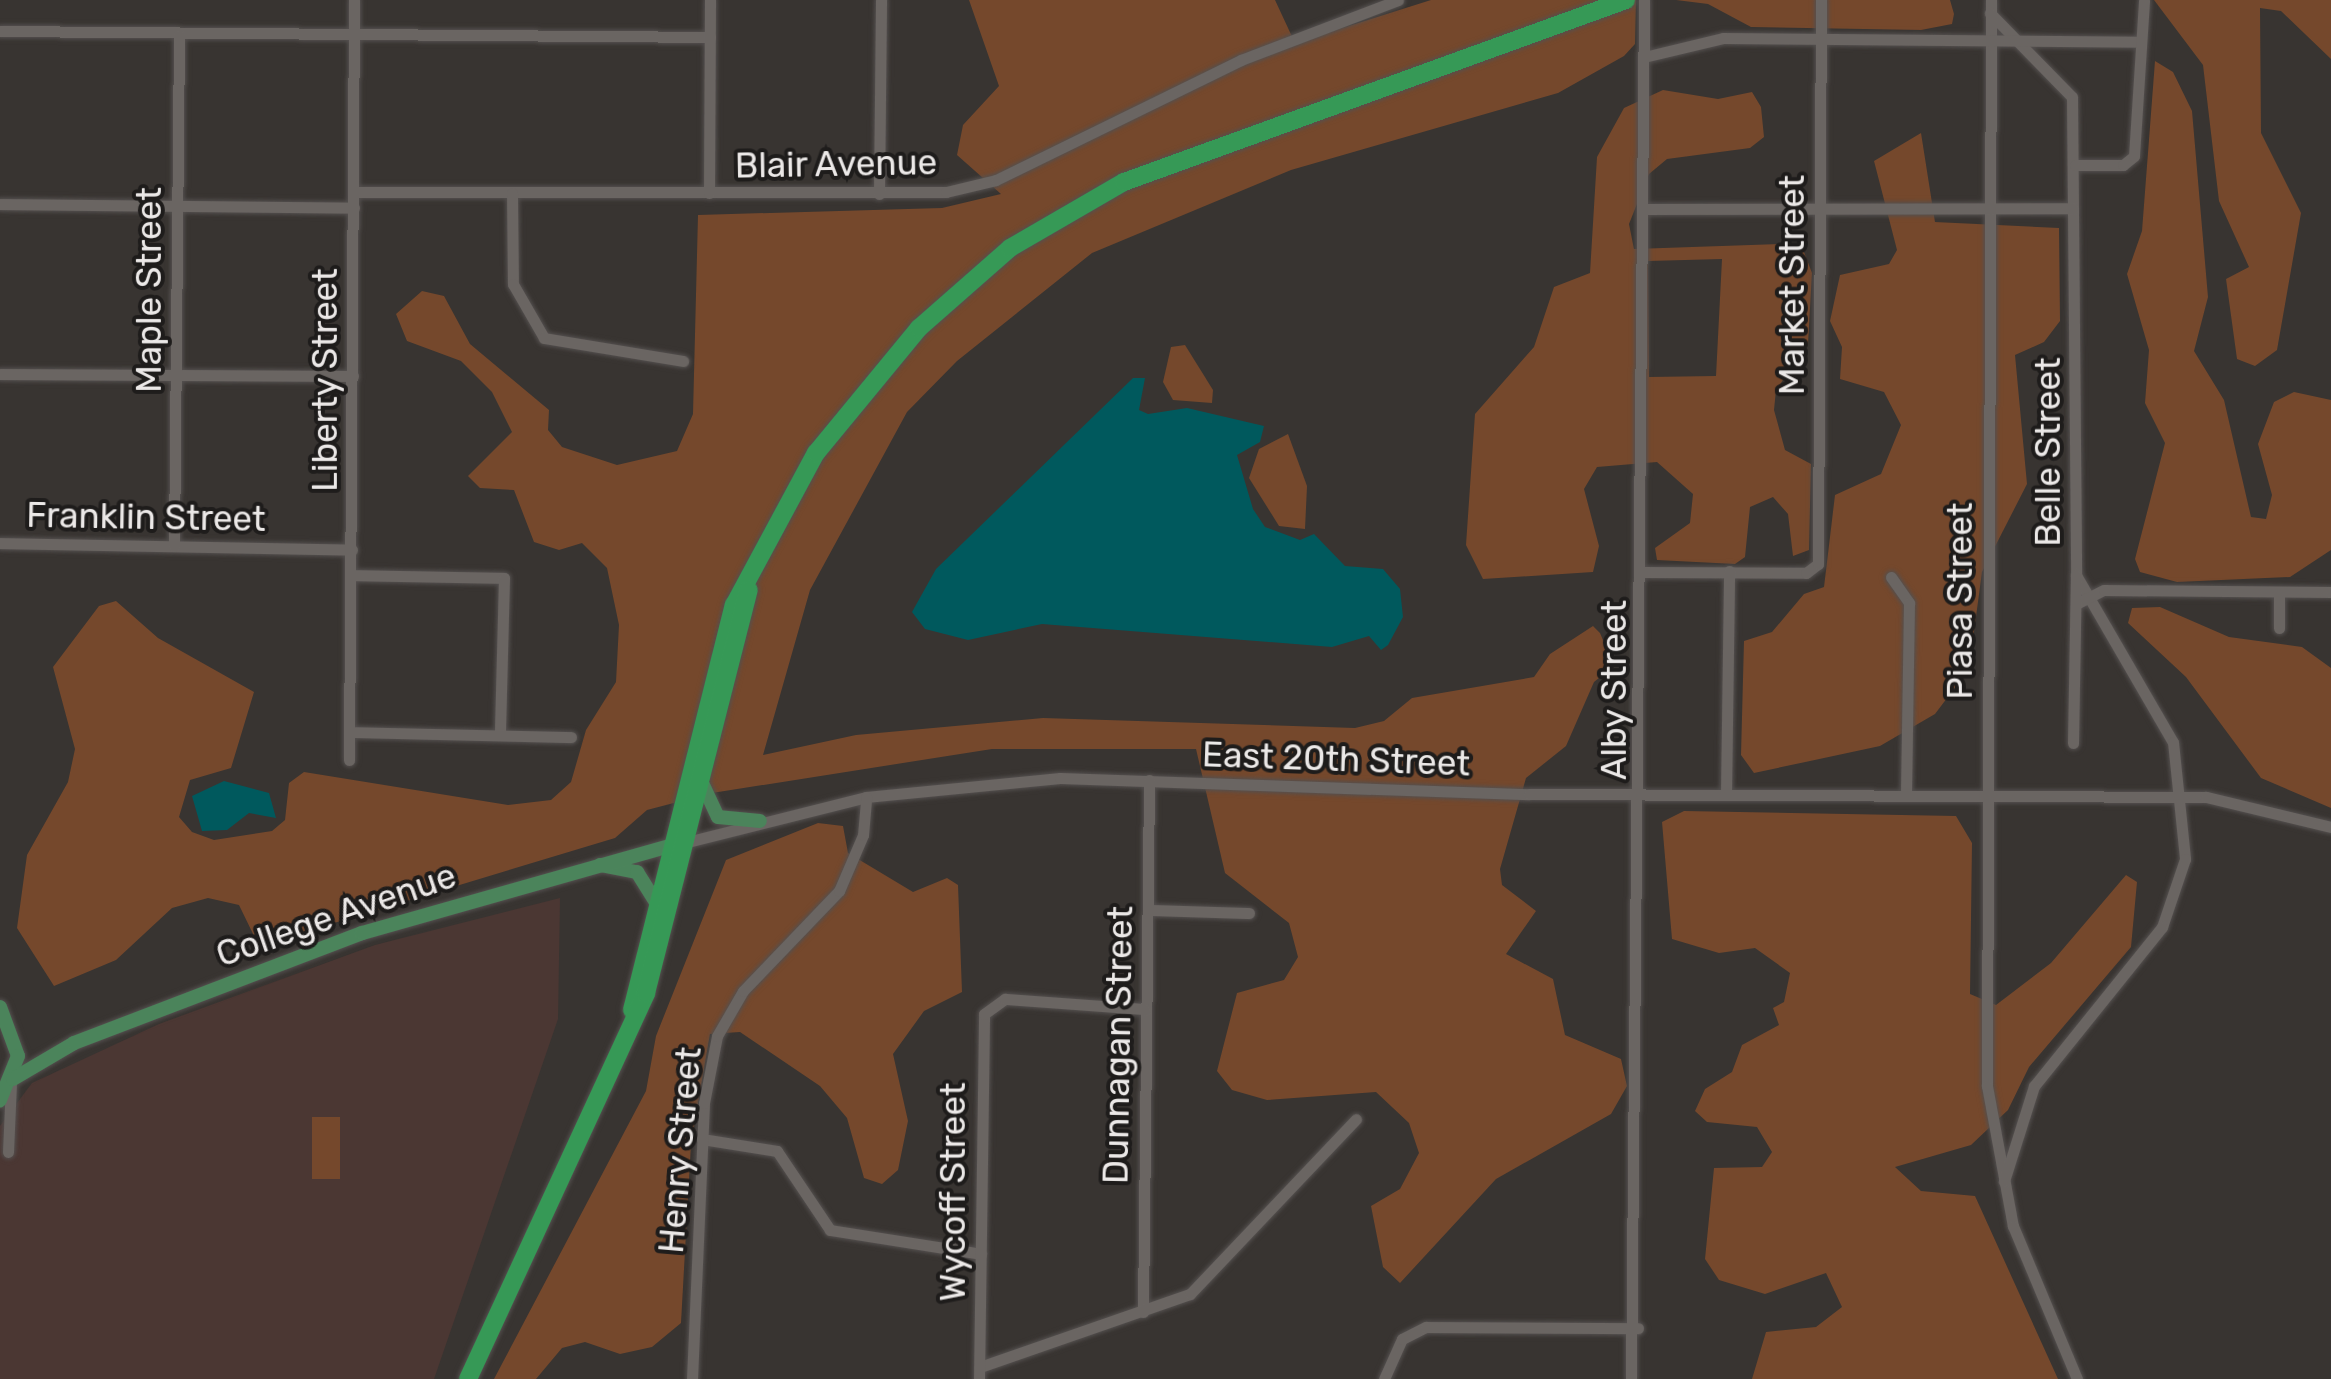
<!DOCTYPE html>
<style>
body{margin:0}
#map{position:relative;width:2331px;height:1379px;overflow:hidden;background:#383431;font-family:Rubik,sans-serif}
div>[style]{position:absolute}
.medical>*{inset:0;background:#4b3733}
.green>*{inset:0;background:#75482c;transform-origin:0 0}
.water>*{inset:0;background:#00595d}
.roads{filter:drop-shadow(0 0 2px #54504f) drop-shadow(0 0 2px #54504f)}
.minor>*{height:11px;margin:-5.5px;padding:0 5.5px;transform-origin:5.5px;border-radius:5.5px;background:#6a6562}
.major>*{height:14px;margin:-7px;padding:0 7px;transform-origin:7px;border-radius:7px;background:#4b845b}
.highway>*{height:18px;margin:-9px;padding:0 9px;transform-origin:9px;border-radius:9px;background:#369956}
span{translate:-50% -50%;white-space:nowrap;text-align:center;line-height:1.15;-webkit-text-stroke:8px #1e1c1b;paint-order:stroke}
.street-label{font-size:35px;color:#ebe8e7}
</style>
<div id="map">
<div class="medical">
<div style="clip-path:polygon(560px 898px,558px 1019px,434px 1379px,0 1379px,0 1126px,32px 1083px,159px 1024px,375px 945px)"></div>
</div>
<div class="green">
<div style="clip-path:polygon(969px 0,1275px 0,1295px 43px,1431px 0,1636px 0,1635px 44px,1624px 56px,1558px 93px,1291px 170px,1092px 253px,957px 361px,907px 412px,810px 590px,763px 755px,856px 735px,1043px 718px,1355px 728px,1384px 721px,1412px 698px,1534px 677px,1550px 654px,1593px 626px,1600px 633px,1614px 666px,1594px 682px,1566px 746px,1526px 778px,1500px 869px,1502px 885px,1536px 911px,1506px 954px,1553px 979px,1565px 1035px,1621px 1059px,1627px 1086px,1611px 1114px,1496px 1179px,1400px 1283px,1383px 1267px,1371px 1206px,1400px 1189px,1419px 1153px,1409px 1123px,1376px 1092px,1267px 1100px,1232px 1090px,1217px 1071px,1237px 993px,1284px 980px,1298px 957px,1289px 923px,1225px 873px,1196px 749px,992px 749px,712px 793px,647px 810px,615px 838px,291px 936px,255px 938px,239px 905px,208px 898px,172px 908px,116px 960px,54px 986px,17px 928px,27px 855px,68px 782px,75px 749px,53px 667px,99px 606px,116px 601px,158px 638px,254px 692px,231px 768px,190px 780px,179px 817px,192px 832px,214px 840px,272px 831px,285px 820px,289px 783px,304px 772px,508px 805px,551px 800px,571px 782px,586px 730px,616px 682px,619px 625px,607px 568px,582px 543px,559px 550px,534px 542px,514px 490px,480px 488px,468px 476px,512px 432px,492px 392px,461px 361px,407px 341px,396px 314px,422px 291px,444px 296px,470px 344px,549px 410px,548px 430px,562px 447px,617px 465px,677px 451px,693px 414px,698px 215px,942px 208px,1001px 194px,957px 155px,963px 125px,999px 86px)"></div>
<div style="clip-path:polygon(1676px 0,1950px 0,1954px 14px,1952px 24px,1921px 30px,1751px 27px,1708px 4px)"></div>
<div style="clip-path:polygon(2154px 0,2331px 0,2331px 59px,2281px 11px,2260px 8px,2261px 133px,2301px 213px,2277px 350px,2255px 366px,2237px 359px,2226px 279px,2249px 267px,2219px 201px,2203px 65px)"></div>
<div style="clip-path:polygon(2155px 61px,2173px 72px,2192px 111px,2208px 297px,2194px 351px,2224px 400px,2251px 517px,2266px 519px,2272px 495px,2258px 444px,2274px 402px,2294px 392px,2331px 400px,2331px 550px,2290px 577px,2177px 582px,2140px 572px,2135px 559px,2165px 443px,2145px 403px,2149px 350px,2127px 274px,2142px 231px)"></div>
<div style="clip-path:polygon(evenodd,1663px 90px,1718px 99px,1752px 92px,1761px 107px,1764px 137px,1750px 148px,1667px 159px,1649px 174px,1629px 224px,1634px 249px,1782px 244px,1804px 252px,1812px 273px,1808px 344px,1776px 390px,1774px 410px,1785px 450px,1811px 464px,1809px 550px,1793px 556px,1788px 514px,1773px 497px,1750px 507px,1745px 557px,1735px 564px,1657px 560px,1655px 548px,1690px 523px,1693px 494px,1657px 462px,1597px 467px,1584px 489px,1599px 546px,1593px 572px,1483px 579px,1466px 545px,1475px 414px,1534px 347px,1554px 287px,1590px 273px,1597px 157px,1624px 108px,1663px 90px,1722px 259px,1716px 376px,1649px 377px,1648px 261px,1722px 259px)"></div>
<div style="clip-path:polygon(1921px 133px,1935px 222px,2059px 228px,2060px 321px,2044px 342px,2015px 355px,2027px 484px,1982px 572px,1969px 669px,1935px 714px,1880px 746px,1754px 773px,1741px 755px,1744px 641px,1772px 632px,1804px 594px,1824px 587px,1835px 495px,1881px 474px,1901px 425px,1884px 392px,1840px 379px,1842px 347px,1830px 321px,1840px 275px,1889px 264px,1897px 250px,1874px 161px)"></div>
<div style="clip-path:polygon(1185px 345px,1213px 390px,1212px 403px,1173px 400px,1163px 382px,1171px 347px)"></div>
<div style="clip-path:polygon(1288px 434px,1307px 486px,1305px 529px,1279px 526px,1249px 478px,1259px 449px)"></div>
<div style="clip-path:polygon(2160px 607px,2229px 637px,2302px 647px,2331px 668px,2331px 808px,2261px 778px,2186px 677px,2128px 623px,2132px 608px)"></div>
<div style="clip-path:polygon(1684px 811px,1956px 816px,1972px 843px,1970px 994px,1996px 1005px,2051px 963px,2126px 875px,2137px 882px,2131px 947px,2029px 1067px,2008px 1110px,1971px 1145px,1895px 1167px,1921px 1191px,1975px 1196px,2058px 1379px,1752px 1379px,1766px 1332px,1816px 1327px,1842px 1307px,1826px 1273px,1765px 1294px,1719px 1280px,1705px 1259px,1714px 1168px,1762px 1167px,1772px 1152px,1757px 1127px,1707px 1122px,1695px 1111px,1705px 1089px,1732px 1072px,1742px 1045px,1779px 1025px,1773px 1008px,1784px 1002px,1790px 973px,1755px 948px,1719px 953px,1672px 939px,1662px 822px)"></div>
<div style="clip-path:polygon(818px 823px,843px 826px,848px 853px,913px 892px,947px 878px,958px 885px,962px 992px,924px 1011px,893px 1054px,908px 1121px,898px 1170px,882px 1184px,864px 1178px,847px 1118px,820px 1086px,740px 1032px,710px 1034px,691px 1144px,681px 1323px,652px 1347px,620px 1354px,585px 1342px,562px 1348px,536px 1379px,494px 1379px,646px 1091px,656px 1036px,726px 860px)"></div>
<div style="left:312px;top:1117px;width:28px;height:62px"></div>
</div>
<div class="water">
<div style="clip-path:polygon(1133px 378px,1145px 378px,1139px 410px,1148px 414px,1187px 408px,1264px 426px,1260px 442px,1237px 455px,1253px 509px,1265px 527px,1300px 540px,1314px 534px,1345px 566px,1383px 569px,1400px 589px,1403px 617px,1388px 645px,1381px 650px,1369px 636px,1332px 647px,1042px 624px,968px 640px,925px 629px,912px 612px,936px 569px)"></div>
<div style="clip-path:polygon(224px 781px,269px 793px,276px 818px,249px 813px,227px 830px,202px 831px,192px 796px)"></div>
</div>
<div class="roads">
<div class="minor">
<div style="left:1991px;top:0;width:1086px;rotate:90.21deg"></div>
<div style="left:1987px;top:1086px;width:142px;rotate:79.5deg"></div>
<div style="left:2013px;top:1226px;width:166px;rotate:67.3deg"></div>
<div style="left:1990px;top:13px;width:117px;rotate:45.7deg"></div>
<div style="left:2072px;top:97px;width:478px;rotate:89.5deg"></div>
<div style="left:2076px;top:575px;width:193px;rotate:59.9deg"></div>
<div style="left:2173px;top:742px;width:118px;rotate:84.1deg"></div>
<div style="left:2185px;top:859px;width:72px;rotate:108.7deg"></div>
<div style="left:2162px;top:927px;width:204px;rotate:128.8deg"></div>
<div style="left:2034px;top:1086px;width:100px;rotate:107.5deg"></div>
<div style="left:0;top:31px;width:710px;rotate:0.48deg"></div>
<div style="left:1644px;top:57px;width:81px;rotate:-13.5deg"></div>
<div style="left:1723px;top:38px;width:418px;rotate:0.5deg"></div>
<div style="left:2075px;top:165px;width:48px"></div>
<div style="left:2123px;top:165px;width:14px;rotate:-39deg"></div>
<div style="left:2134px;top:156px;width:156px;rotate:-86.3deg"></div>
<div style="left:354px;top:192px;width:592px"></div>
<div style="left:946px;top:192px;width:51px;rotate:-13.5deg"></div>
<div style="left:996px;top:180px;width:273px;rotate:-26.1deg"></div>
<div style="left:1241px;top:60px;width:168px;rotate:-20.9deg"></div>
<div style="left:512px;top:193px;width:91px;rotate:89.4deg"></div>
<div style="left:513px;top:284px;width:62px;rotate:60.1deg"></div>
<div style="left:544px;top:338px;width:141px;rotate:9.4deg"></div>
<div style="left:709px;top:193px;width:193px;rotate:-89.7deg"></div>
<div style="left:879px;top:194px;width:194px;rotate:-89.4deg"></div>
<div style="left:0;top:204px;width:354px;rotate:0.6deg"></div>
<div style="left:1644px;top:209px;width:429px;rotate:-0.1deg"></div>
<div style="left:0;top:374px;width:353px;rotate:0.3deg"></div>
<div style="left:0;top:543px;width:352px;rotate:1.1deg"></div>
<div style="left:174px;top:546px;width:511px;rotate:-89.44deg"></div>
<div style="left:1642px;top:572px;width:164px;rotate:0.3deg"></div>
<div style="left:1806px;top:573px;width:15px;rotate:-37deg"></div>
<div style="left:1818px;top:564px;width:564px;rotate:-89.7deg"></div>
<div style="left:351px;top:575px;width:153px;rotate:1.1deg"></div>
<div style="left:504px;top:578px;width:155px;rotate:91.5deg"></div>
<div style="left:1891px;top:577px;width:32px;rotate:55deg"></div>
<div style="left:1909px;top:603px;width:193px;rotate:90.9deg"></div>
<div style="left:2076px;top:604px;width:31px;rotate:-27deg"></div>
<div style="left:2104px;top:590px;width:227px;rotate:0.5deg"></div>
<div style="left:2279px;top:628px;width:36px;rotate:-90deg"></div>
<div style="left:349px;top:732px;width:222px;rotate:1.3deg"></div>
<div style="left:2073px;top:743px;width:168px;rotate:-89deg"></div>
<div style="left:349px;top:760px;width:760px;rotate:-89.62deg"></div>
<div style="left:1726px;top:795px;width:224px;rotate:-89.2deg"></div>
<div style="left:691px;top:841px;width:180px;rotate:-14.1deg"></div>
<div style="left:866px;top:797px;width:195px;rotate:-5.6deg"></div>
<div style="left:1060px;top:778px;width:469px;rotate:2deg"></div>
<div style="left:1529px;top:794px;width:677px;rotate:0.25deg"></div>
<div style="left:2206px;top:797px;width:129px;rotate:13.5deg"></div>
<div style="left:1149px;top:910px;width:100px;rotate:1.7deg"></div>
<div style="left:702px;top:1139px;width:76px;rotate:9.1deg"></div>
<div style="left:777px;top:1151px;width:95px;rotate:56.1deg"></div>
<div style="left:830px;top:1230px;width:153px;rotate:9deg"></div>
<div style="left:8px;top:1152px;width:69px;rotate:-87.5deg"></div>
<div style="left:1143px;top:1312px;width:532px;rotate:-89.35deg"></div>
<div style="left:980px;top:1367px;width:222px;rotate:-19.2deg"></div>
<div style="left:1190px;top:1294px;width:241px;rotate:-46.5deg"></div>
<div style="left:692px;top:1379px;width:276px;rotate:-87.5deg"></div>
<div style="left:704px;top:1103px;width:68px;rotate:-79deg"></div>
<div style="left:717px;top:1036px;width:52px;rotate:-60deg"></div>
<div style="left:743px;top:991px;width:139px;rotate:-46.2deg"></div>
<div style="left:839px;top:891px;width:61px;rotate:-66.8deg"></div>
<div style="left:863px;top:835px;width:38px;rotate:-85deg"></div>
<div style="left:979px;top:1379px;width:365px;rotate:-89.2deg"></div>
<div style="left:984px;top:1014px;width:26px;rotate:-36deg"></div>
<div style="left:1005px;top:999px;width:140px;rotate:4.1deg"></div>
<div style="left:1384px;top:1379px;width:44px;rotate:-65.8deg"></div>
<div style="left:1402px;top:1339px;width:27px;rotate:-27deg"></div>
<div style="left:1426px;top:1327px;width:212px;rotate:0.3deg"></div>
<div style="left:1631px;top:1379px;width:1379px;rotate:-89.46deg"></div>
</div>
<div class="major">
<div style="left:703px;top:785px;width:35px;rotate:65deg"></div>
<div style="left:718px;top:817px;width:42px;rotate:5.4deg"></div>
<div style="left:600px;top:865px;width:38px;rotate:11deg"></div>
<div style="left:637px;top:872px;width:36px;rotate:58deg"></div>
<div style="left:0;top:1007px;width:52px;rotate:69.8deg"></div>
<div style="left:18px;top:1056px;width:48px;rotate:112.2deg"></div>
<div style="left:13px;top:1079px;width:71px;rotate:-30.5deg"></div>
<div style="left:74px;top:1043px;width:308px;rotate:-20.9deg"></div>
<div style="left:362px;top:933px;width:330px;rotate:-15.8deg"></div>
</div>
<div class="highway">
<div style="left:632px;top:1010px;width:418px;rotate:-75.9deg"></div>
<div style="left:734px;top:605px;width:173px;rotate:-61.7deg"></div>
<div style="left:816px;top:453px;width:162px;rotate:-50.5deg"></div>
<div style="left:919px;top:328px;width:121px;rotate:-41.3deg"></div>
<div style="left:1010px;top:248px;width:132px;rotate:-30.1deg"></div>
<div style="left:1124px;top:182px;width:534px;rotate:-19.93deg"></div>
<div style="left:468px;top:1379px;width:425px;rotate:-65.2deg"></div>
<div style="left:646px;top:993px;width:416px;rotate:-75.7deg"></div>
</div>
</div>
<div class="street-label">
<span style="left:836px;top:164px;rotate:-1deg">Blair Avenue</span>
<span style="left:1792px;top:285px;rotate:-90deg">Market Street</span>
<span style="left:149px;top:290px;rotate:-90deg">Maple Street</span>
<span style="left:325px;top:380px;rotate:-90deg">Liberty Street</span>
<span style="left:2048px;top:452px;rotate:-90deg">Belle Street</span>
<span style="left:146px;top:517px;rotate:1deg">Franklin Street</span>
<span style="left:1960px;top:601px;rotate:-90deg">Piasa Street</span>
<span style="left:1614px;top:690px;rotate:-90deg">Alby Street</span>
<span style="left:1336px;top:759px;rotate:2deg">East 20th Street</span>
<span style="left:336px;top:915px;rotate:-19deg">College Avenue</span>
<span style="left:1118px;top:1045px;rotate:-89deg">Dunnagan Street</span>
<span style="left:680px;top:1150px;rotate:-85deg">Henry Street</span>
<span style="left:953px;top:1192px;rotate:-90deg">Wycoff Street</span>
</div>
</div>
